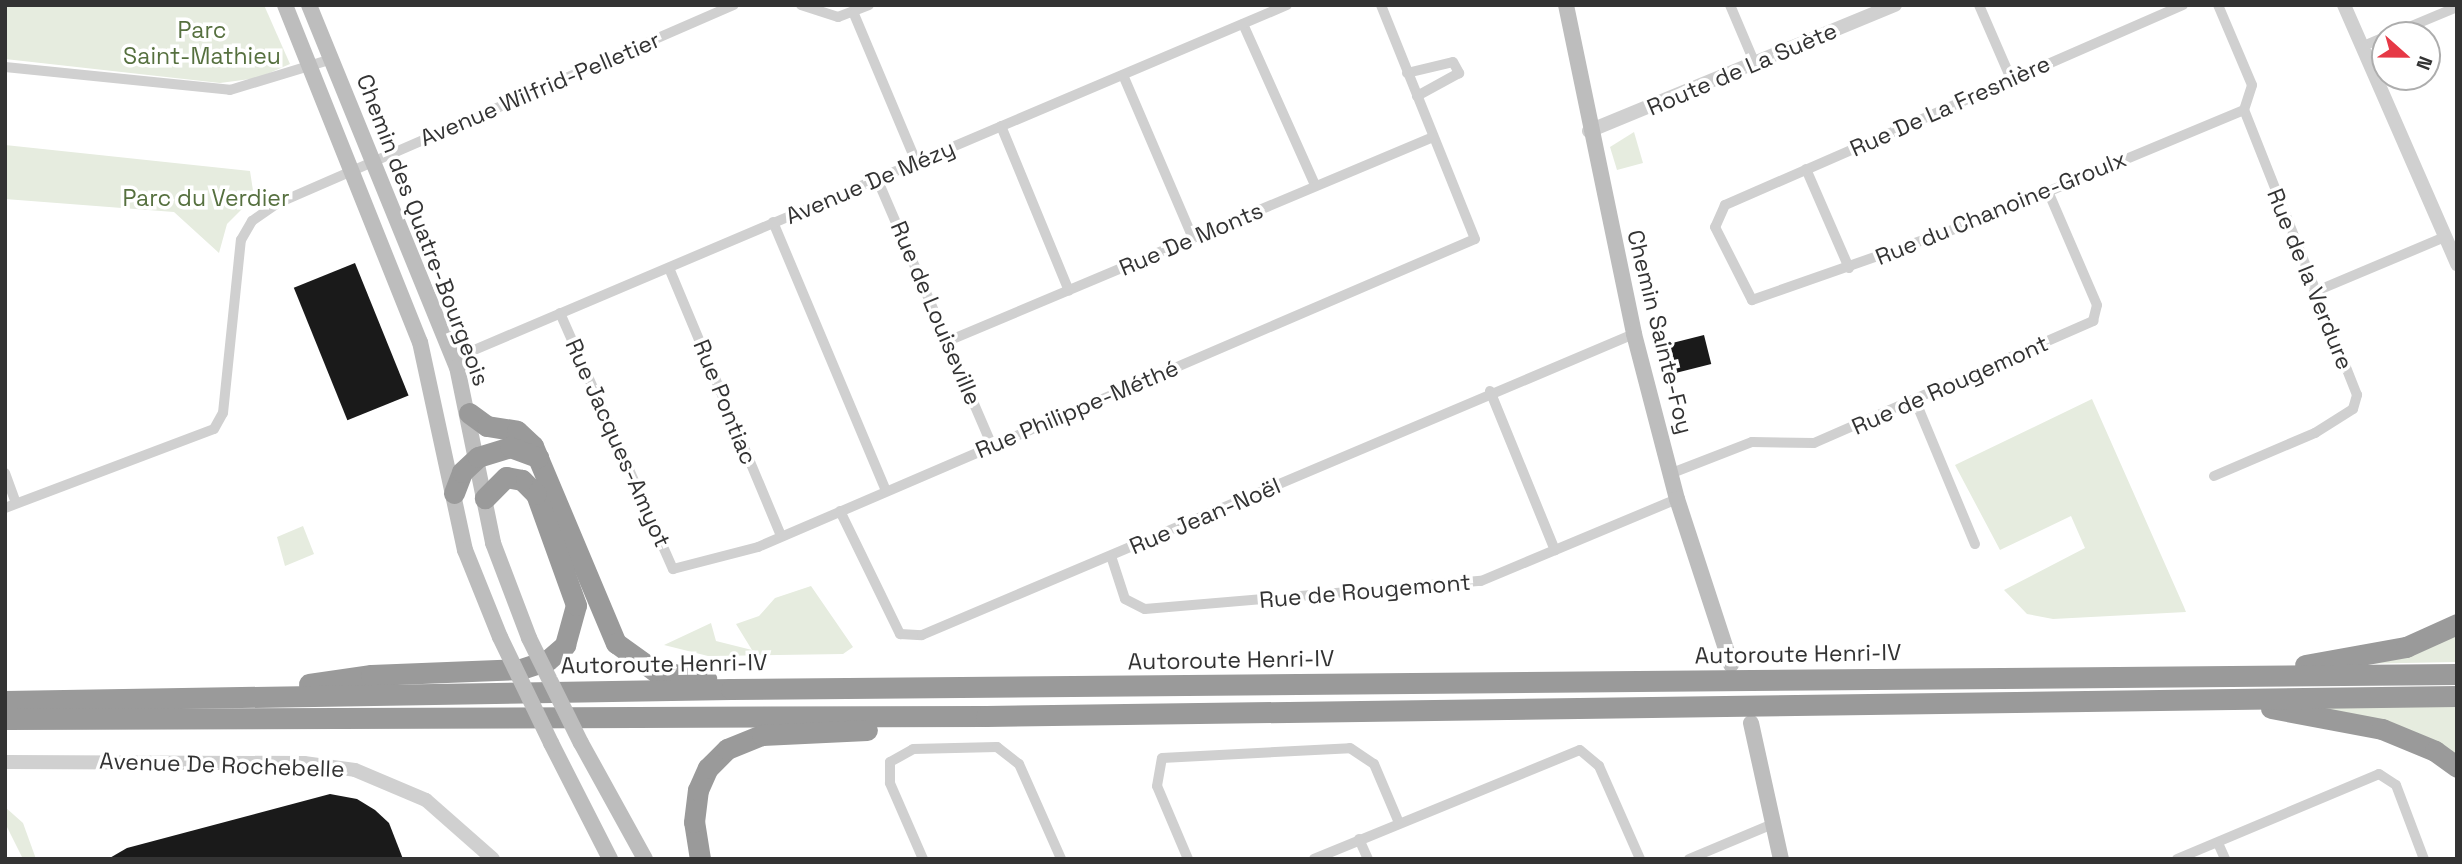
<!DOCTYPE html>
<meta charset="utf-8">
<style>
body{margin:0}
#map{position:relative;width:2462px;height:864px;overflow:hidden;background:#fff;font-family:"Space Grotesk",sans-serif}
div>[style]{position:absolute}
.green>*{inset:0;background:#e6ecdf}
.building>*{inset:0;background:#1a1a1a;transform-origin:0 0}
.minor>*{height:10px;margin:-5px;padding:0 5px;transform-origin:5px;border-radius:5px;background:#d0d0d0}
.tertiary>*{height:14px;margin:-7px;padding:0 7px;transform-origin:7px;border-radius:7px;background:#d0d0d0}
.secondary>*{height:16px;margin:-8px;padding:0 8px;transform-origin:8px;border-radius:8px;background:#bdbdbd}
.motorway>*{height:21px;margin:-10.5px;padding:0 10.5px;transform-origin:10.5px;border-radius:10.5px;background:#9a9a9a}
.secondary-bridge>*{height:16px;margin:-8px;padding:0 8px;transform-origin:8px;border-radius:8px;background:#bdbdbd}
span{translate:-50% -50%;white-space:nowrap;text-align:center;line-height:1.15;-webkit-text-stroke:7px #fff;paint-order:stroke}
.park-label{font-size:23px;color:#56703f}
.street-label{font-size:23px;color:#333}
.frame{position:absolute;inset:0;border:7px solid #333;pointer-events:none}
.north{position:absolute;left:2371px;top:21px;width:70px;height:70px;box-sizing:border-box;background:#fff;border:2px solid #adadad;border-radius:50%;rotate:111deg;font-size:19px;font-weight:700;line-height:28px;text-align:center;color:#333}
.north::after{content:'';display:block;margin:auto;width:24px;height:32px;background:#e63946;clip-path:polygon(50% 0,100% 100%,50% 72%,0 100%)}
</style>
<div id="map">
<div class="green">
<div style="clip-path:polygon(5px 5px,264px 5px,290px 64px,258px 78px,220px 83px,5px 59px)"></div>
<div style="clip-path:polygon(1634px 132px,1643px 163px,1617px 170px,1610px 147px)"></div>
<div style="clip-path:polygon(5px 145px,250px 171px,254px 197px,227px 224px,219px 253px,174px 212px,5px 199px)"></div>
<div style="clip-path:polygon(2092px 399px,2184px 607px,2186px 612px,2053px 619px,2027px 614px,2004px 590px,2085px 548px,2071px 516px,2000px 550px,1955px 465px)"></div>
<div style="clip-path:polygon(303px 526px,314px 554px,285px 566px,277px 537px)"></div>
<div style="clip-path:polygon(811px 586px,853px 647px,843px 654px,708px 656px,664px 645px,711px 623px,716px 641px,752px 650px,736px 624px,759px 616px,775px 598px)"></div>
<div style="clip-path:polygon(2457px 632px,2457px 662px,2352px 664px)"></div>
<div style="clip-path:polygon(2457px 705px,2457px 759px,2323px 710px,2323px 706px)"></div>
<div style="clip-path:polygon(5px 807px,23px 823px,36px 859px,23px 859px,5px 823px)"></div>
</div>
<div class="building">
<div style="left:355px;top:263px;width:143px;height:66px;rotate:68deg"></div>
<div style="left:1704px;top:335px;width:30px;height:46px;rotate:76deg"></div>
<div style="clip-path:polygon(330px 794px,357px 799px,375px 810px,389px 823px,403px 859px,108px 859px,127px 848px)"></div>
</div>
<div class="minor">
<div style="left:801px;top:5px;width:39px;rotate:18deg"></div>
<div style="left:838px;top:17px;width:33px;rotate:-21deg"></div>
<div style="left:1730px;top:5px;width:64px;rotate:67deg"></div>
<div style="left:1979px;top:5px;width:81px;rotate:66.6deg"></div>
<div style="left:2183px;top:5px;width:500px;rotate:156.4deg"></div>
<div style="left:1725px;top:205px;width:24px;rotate:114deg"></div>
<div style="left:1715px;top:227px;width:82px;rotate:63.1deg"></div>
<div style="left:1752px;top:300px;width:236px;rotate:-19.3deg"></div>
<div style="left:1975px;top:222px;width:291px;rotate:-22.6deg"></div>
<div style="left:854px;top:14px;width:163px;rotate:67.2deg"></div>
<div style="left:1243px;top:24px;width:176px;rotate:65.9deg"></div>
<div style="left:2390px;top:35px;width:73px;rotate:-22.7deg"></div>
<div style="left:2361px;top:47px;width:26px;rotate:-23deg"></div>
<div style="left:5px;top:67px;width:226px;rotate:5.8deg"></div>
<div style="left:230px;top:90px;width:107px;rotate:-16.9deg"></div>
<div style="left:1407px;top:73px;width:47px;rotate:-13.4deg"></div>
<div style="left:1453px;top:62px;width:13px;rotate:61deg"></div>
<div style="left:1459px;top:73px;width:48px;rotate:151.3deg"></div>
<div style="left:1123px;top:75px;width:175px;rotate:66.8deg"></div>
<div style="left:1001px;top:126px;width:178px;rotate:67.6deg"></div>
<div style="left:1806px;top:169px;width:108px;rotate:66.5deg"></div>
<div style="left:878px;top:181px;width:288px;rotate:66.7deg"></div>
<div style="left:773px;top:222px;width:289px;rotate:67.2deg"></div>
<div style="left:669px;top:268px;width:290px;rotate:67.3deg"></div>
<div style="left:2314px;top:292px;width:142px;rotate:-22.8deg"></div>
<div style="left:560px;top:313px;width:280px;rotate:66.2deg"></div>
<div style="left:673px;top:569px;width:88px;rotate:-14.5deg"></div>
<div style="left:758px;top:547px;width:780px;rotate:-23.25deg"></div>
<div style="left:1475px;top:239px;width:252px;rotate:-111.9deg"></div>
<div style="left:948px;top:341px;width:526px;rotate:-22.81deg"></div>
<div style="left:453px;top:359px;width:906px;rotate:-23deg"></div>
<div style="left:1490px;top:391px;width:172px;rotate:67.8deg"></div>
<div style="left:1915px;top:400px;width:156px;rotate:67.4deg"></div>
<div style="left:5px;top:473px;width:32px;rotate:70deg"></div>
<div style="left:1672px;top:473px;width:86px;rotate:-21.2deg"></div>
<div style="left:1752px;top:442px;width:62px;rotate:0.9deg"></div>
<div style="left:1814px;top:443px;width:305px;rotate:-23.6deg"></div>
<div style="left:2093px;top:321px;width:16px;rotate:-76deg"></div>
<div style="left:2097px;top:305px;width:124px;rotate:-113.3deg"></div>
<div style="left:2214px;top:476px;width:110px;rotate:-23.1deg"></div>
<div style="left:2315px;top:433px;width:45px;rotate:-32.3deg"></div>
<div style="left:2353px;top:409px;width:15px;rotate:-74deg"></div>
<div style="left:2357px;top:395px;width:307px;rotate:-111.6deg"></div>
<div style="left:2244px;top:110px;width:26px;rotate:-72deg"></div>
<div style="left:2252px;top:85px;width:87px;rotate:-113deg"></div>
<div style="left:5px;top:508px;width:223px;rotate:-20.7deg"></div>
<div style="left:214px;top:429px;width:18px;rotate:-61deg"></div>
<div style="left:223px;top:413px;width:174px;rotate:-84.1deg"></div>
<div style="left:241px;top:240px;width:22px;rotate:-60deg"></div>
<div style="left:252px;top:221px;width:29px;rotate:-35deg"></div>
<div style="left:276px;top:204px;width:499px;rotate:-23.5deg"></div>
<div style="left:840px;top:511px;width:137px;rotate:64deg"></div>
<div style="left:900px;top:634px;width:22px;rotate:3deg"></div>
<div style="left:922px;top:635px;width:773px;rotate:-22.92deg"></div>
<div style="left:1111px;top:556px;width:45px;rotate:72deg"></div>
<div style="left:1125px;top:599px;width:22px;rotate:27deg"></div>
<div style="left:1145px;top:609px;width:337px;rotate:-4.8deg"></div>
<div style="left:1481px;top:581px;width:212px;rotate:-22.7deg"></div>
<div style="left:1359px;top:839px;width:22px;rotate:66deg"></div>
<div style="left:2218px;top:843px;width:17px;rotate:66deg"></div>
<div style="left:923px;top:859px;width:83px;rotate:-113.5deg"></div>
<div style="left:890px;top:783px;width:21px;rotate:-90deg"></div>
<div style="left:890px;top:762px;width:26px;rotate:-29deg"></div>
<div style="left:913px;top:749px;width:84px;rotate:-1.4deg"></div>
<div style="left:997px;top:747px;width:28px;rotate:38deg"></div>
<div style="left:1019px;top:764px;width:104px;rotate:66.1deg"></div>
<div style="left:1188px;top:859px;width:79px;rotate:-113deg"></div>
<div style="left:1157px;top:786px;width:28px;rotate:-80deg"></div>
<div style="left:1162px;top:758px;width:188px;rotate:-3deg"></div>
<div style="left:1350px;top:748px;width:29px;rotate:34deg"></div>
<div style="left:1374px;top:764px;width:64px;rotate:67deg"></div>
<div style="left:1314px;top:859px;width:287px;rotate:-22.3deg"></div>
<div style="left:1580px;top:750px;width:25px;rotate:40deg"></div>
<div style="left:1599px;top:766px;width:102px;rotate:66.2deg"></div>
<div style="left:1689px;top:859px;width:93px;rotate:-22.7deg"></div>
<div style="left:2177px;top:859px;width:219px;rotate:-22.8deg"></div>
<div style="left:2379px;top:774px;width:20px;rotate:33deg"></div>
<div style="left:2396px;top:785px;width:79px;rotate:69.3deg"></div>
</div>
<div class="tertiary">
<div style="left:2344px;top:5px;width:283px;rotate:66.4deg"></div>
<div style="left:1589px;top:131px;width:331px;rotate:-22.4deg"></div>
<div style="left:5px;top:762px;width:299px;rotate:0.2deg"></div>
<div style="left:304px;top:763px;width:51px;rotate:7.8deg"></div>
<div style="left:355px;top:770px;width:77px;rotate:22.9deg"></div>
<div style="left:426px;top:800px;width:89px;rotate:41.4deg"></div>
</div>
<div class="secondary">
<div style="left:285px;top:5px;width:363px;rotate:68.2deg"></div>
<div style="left:420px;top:342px;width:213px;rotate:77.8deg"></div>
<div style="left:465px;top:550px;width:94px;rotate:68.1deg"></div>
<div style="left:309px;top:5px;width:391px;rotate:67.8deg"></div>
<div style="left:457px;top:367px;width:180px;rotate:78.4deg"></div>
<div style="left:493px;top:543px;width:102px;rotate:69.2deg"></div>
<div style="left:1566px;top:5px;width:336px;rotate:78.3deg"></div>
<div style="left:1634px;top:334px;width:171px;rotate:75.4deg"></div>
<div style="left:1677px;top:499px;width:174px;rotate:71.9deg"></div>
<div style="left:1751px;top:723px;width:139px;rotate:77.6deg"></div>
<div style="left:551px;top:743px;width:130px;rotate:63deg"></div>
<div style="left:581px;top:743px;width:132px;rotate:61.1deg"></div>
</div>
<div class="motorway">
<div style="left:469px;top:413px;width:22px;rotate:36deg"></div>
<div style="left:487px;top:426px;width:30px;rotate:9deg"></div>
<div style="left:517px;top:431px;width:22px;rotate:43deg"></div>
<div style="left:533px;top:446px;width:214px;rotate:67.2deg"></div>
<div style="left:616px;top:643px;width:48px;rotate:35.7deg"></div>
<div style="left:655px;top:671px;width:52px;rotate:8.9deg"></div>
<div style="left:454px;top:493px;width:22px;rotate:-69deg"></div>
<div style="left:462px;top:472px;width:22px;rotate:-43deg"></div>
<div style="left:478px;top:457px;width:34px;rotate:-17deg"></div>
<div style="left:510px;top:447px;width:30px;rotate:20deg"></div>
<div style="left:2305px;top:665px;width:103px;rotate:-10.1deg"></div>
<div style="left:2406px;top:647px;width:56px;rotate:-24.3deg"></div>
<div style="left:309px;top:684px;width:63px;rotate:-8.3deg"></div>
<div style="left:371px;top:675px;width:150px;rotate:-2.3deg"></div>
<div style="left:521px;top:669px;width:28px;rotate:-18deg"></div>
<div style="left:548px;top:660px;width:23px;rotate:-41deg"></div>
<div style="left:565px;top:645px;width:41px;rotate:-74.6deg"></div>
<div style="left:576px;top:605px;width:118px;rotate:-109.8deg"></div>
<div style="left:536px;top:494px;width:20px;rotate:-135deg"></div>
<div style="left:522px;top:480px;width:16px;rotate:-169deg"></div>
<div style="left:506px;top:477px;width:30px;rotate:135deg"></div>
<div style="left:5px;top:701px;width:726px;rotate:-0.95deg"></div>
<div style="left:731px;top:689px;width:1726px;rotate:-0.5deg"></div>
<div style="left:2271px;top:708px;width:113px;rotate:10.7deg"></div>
<div style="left:2382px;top:729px;width:57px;rotate:22.5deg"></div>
<div style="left:2435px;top:751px;width:27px;rotate:36deg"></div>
<div style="left:5px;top:719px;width:981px;rotate:-0.18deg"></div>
<div style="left:986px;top:716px;width:1471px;rotate:-0.78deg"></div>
<div style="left:700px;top:859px;width:37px;rotate:-99deg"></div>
<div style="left:694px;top:822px;width:32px;rotate:-83deg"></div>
<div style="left:698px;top:790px;width:24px;rotate:-66deg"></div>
<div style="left:708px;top:768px;width:27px;rotate:-45deg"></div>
<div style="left:727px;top:749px;width:38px;rotate:-22deg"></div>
<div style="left:762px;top:735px;width:105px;rotate:-2.7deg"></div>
</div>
<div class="secondary-bridge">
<div style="left:500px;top:637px;width:118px;rotate:64.3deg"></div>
<div style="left:529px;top:638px;width:117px;rotate:63.7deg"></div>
</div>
<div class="park-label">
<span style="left:202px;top:43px">Parc<br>Saint-Mathieu</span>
<span style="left:206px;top:198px">Parc du Verdier</span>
</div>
<div class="street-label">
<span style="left:1742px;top:69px;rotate:-23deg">Route de La Suète</span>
<span style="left:540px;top:89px;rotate:-23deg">Avenue Wilfrid-Pelletier</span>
<span style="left:1950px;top:106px;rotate:-24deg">Rue De La Fresnière</span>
<span style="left:870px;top:182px;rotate:-23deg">Avenue De Mézy</span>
<span style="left:2001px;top:208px;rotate:-22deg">Rue du Chanoine-Groulx</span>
<span style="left:423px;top:230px;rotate:69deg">Chemin des Quatre-Bourgeois</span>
<span style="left:1191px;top:239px;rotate:-23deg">Rue De Monts</span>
<span style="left:2310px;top:279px;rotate:68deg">Rue de la Verdure</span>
<span style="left:936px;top:313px;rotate:67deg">Rue de Louiseville</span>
<span style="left:1660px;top:332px;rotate:76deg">Chemin Sainte-Foy</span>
<span style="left:1950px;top:385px;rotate:-24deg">Rue de Rougemont</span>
<span style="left:725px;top:402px;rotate:68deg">Rue Pontiac</span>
<span style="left:1077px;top:409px;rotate:-23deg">Rue Philippe-Méthé</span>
<span style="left:618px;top:443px;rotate:66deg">Rue Jacques-Amyot</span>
<span style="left:1205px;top:516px;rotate:-23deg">Rue Jean-Noël</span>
<span style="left:1365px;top:591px;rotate:-5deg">Rue de Rougemont</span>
<span style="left:1798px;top:654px;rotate:-1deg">Autoroute Henri-IV</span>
<span style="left:1231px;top:660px;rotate:-1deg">Autoroute Henri-IV</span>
<span style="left:664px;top:664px;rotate:-1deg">Autoroute Henri-IV</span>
<span style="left:222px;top:765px;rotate:2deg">Avenue De Rochebelle</span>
</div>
<div class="frame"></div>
<div class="north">N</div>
</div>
